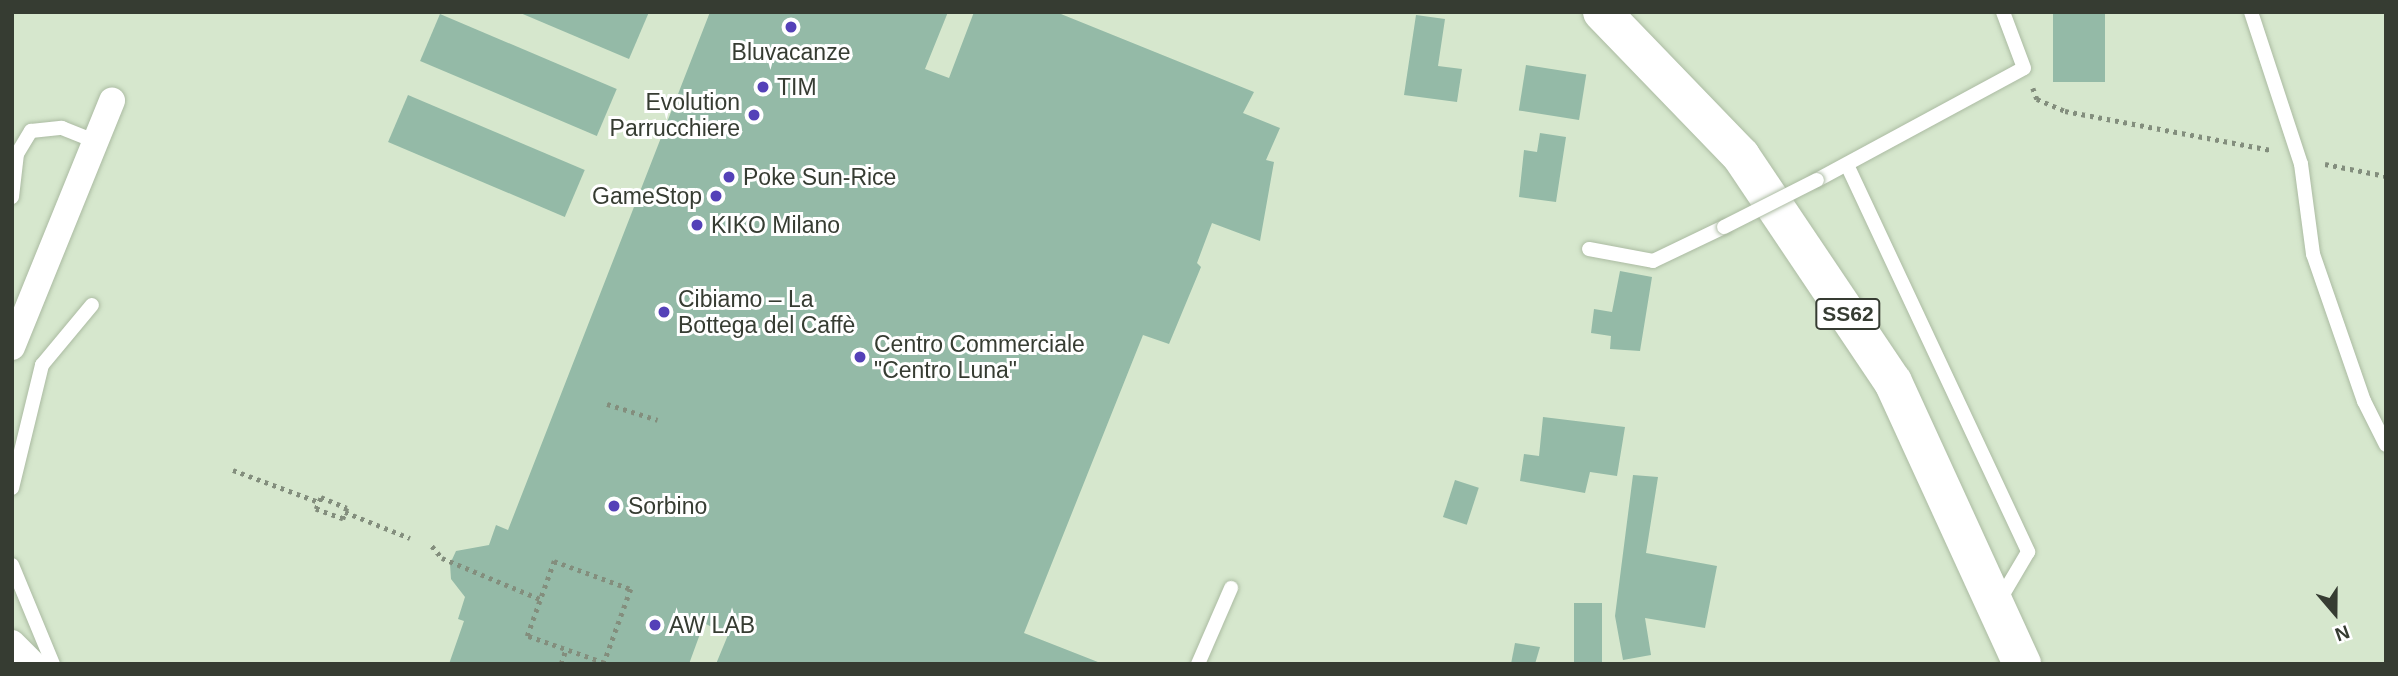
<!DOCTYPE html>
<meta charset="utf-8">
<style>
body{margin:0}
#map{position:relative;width:2398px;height:676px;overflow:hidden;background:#d6e7cd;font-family:Arial,sans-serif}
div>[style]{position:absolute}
.building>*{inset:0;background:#94baa7;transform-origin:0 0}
.path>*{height:4.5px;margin-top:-2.25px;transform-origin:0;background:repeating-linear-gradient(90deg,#838e7d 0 3.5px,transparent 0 8.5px)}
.roads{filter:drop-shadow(0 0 2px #abbba2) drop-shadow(0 0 2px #abbba2)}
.lane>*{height:14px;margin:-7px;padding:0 7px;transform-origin:7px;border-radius:7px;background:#fff}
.street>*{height:26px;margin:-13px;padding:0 13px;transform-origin:13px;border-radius:13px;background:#fff}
.primary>*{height:38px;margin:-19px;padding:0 19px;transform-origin:19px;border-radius:19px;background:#fff}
.bridges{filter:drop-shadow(0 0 2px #abbba2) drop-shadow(0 0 2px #abbba2)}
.lane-bridge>*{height:14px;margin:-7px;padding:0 7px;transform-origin:7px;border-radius:7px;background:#fff}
.dots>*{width:19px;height:19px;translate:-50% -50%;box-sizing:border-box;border:4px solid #fff;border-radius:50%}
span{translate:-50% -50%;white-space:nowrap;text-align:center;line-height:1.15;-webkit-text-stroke:6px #fff;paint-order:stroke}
.shield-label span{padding:2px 5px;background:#fff;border:2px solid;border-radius:5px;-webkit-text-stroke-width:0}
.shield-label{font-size:21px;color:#363c32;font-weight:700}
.poi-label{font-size:23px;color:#363c32}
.left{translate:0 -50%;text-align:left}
.right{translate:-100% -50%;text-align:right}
.frame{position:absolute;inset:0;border:14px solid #363c32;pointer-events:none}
.north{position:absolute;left:2300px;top:578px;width:70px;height:70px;-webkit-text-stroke:5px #fff;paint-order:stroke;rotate:160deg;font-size:19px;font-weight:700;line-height:28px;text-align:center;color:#363c32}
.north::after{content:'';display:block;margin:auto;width:24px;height:32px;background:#363c32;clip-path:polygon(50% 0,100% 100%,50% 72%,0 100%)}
</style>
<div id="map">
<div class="building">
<div style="clip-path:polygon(518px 12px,649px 12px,629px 59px)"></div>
<div style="clip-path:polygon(710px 12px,948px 12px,925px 69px,949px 78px,974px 12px,1056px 12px,1254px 92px,1243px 113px,1280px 128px,1266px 160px,1274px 162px,1260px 241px,1212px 223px,1197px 263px,1201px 267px,1169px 344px,1143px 335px,1024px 633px,1103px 664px,716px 664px,728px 635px,704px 623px,689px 664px,449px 664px,464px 621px,458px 619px,465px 597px,451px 579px,450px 564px,456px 551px,489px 545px,496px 525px,508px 530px)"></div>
<div style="left:2053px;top:12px;width:52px;height:70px"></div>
<div style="left:440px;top:14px;width:192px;height:51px;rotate:23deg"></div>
<div style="clip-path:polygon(1416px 15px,1445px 19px,1438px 66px,1462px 69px,1457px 102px,1404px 95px)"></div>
<div style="left:1526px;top:65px;width:61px;height:46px;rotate:9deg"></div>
<div style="left:408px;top:95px;width:192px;height:51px;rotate:23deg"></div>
<div style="clip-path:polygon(1540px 133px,1566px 137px,1556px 202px,1519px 197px,1524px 150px,1537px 152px)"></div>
<div style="clip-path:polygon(1620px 271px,1652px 277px,1640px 351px,1610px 349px,1611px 336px,1591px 333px,1594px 309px,1612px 312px)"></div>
<div style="clip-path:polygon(1543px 417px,1625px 427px,1617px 476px,1590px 472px,1585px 493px,1520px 481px,1524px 454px,1539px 456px)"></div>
<div style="clip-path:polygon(1633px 475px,1658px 477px,1646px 553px,1717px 566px,1705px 628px,1645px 618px,1651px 655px,1623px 660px,1615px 616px)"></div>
<div style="left:1455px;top:480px;width:25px;height:39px;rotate:18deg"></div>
<div style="left:1574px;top:603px;width:28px;height:61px"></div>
<div style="clip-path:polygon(1515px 643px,1540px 647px,1535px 664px,1511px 664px)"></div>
</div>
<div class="path">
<div style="left:2033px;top:88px;width:12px;rotate:70deg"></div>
<div style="left:2037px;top:99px;width:30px;rotate:23deg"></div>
<div style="left:2065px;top:111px;width:211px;rotate:10.7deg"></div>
<div style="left:2325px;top:164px;width:62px;rotate:11.1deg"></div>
<div style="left:607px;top:404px;width:53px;rotate:17.4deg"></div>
<div style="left:233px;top:470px;width:92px;rotate:20.4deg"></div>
<div style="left:321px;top:497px;width:28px;rotate:23deg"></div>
<div style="left:347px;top:508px;width:12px;rotate:110deg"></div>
<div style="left:343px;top:519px;width:29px;rotate:-160deg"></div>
<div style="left:316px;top:509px;width:13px;rotate:-67deg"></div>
<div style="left:345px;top:512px;width:70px;rotate:21.8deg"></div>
<div style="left:432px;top:546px;width:16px;rotate:50deg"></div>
<div style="left:442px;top:558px;width:106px;rotate:22.7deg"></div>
<div style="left:554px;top:561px;width:82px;rotate:20deg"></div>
<div style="left:631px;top:589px;width:79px;rotate:110deg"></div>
<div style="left:604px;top:663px;width:82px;rotate:-160.7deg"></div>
<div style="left:527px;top:636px;width:80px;rotate:-70.2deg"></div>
<div style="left:561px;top:664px;width:16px;rotate:-72deg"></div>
</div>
<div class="roads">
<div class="lane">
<div style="left:2251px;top:12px;width:160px;rotate:71.8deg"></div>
<div style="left:2301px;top:164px;width:91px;rotate:82.4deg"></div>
<div style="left:2313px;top:254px;width:156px;rotate:70.9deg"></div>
<div style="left:2364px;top:401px;width:49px;rotate:63.4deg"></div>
<div style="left:1848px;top:167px;width:425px;rotate:64.9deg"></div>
<div style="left:2028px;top:552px;width:57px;rotate:120.6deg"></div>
<div style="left:1817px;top:180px;width:235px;rotate:-28.4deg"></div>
<div style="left:2024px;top:68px;width:60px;rotate:-110.6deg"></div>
<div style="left:12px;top:197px;width:43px;rotate:-83.4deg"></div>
<div style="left:17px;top:154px;width:27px;rotate:-59deg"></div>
<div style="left:31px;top:131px;width:31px;rotate:-6deg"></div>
<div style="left:62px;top:128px;width:37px;rotate:22deg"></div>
<div style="left:1589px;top:249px;width:65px;rotate:10.6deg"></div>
<div style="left:1653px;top:261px;width:79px;rotate:-25.6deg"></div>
<div style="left:12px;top:488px;width:127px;rotate:-76.3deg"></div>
<div style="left:42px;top:365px;width:78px;rotate:-50.2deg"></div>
<div style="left:12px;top:565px;width:107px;rotate:67.5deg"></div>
<div style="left:1198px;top:664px;width:83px;rotate:-66.5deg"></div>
</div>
<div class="street">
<div style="left:12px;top:347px;width:266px;rotate:-67.9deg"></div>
<div style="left:12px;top:643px;width:30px;rotate:45deg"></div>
</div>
<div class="primary">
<div style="left:1602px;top:12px;width:200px;rotate:46deg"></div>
<div style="left:1741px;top:156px;width:272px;rotate:56.1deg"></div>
<div style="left:1893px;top:382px;width:310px;rotate:65.4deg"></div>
</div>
</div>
<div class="bridges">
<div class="lane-bridge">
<div style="left:1724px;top:227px;width:104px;rotate:-26.8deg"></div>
</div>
</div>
<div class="dots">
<div style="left:791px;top:27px;background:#5441b8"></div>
<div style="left:763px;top:87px;background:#5441b8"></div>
<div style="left:754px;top:115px;background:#5441b8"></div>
<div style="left:729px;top:177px;background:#5441b8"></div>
<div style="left:716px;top:196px;background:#5441b8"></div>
<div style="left:697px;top:225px;background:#5441b8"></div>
<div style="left:664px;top:312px;background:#5441b8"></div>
<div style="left:860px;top:357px;background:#5441b8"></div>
<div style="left:614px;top:506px;background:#5441b8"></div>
<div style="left:655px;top:625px;background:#5441b8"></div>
</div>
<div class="shield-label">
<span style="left:1848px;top:314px">SS62</span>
</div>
<div class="poi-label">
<span style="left:791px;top:52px">Bluvacanze</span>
<span class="left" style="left:777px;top:87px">TIM</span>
<span class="right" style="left:740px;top:115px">Evolution<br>Parrucchiere</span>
<span class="left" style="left:743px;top:177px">Poke Sun-Rice</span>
<span class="right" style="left:702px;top:196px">GameStop</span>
<span class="left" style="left:711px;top:225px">KIKO Milano</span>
<span class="left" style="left:678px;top:312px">Cibiamo – La<br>Bottega del Caffè</span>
<span class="left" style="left:874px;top:357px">Centro Commerciale<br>"Centro Luna"</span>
<span class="left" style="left:628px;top:506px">Sorbino</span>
<span class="left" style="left:669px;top:625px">AW LAB</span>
</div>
<div class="frame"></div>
<div class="north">N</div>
</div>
